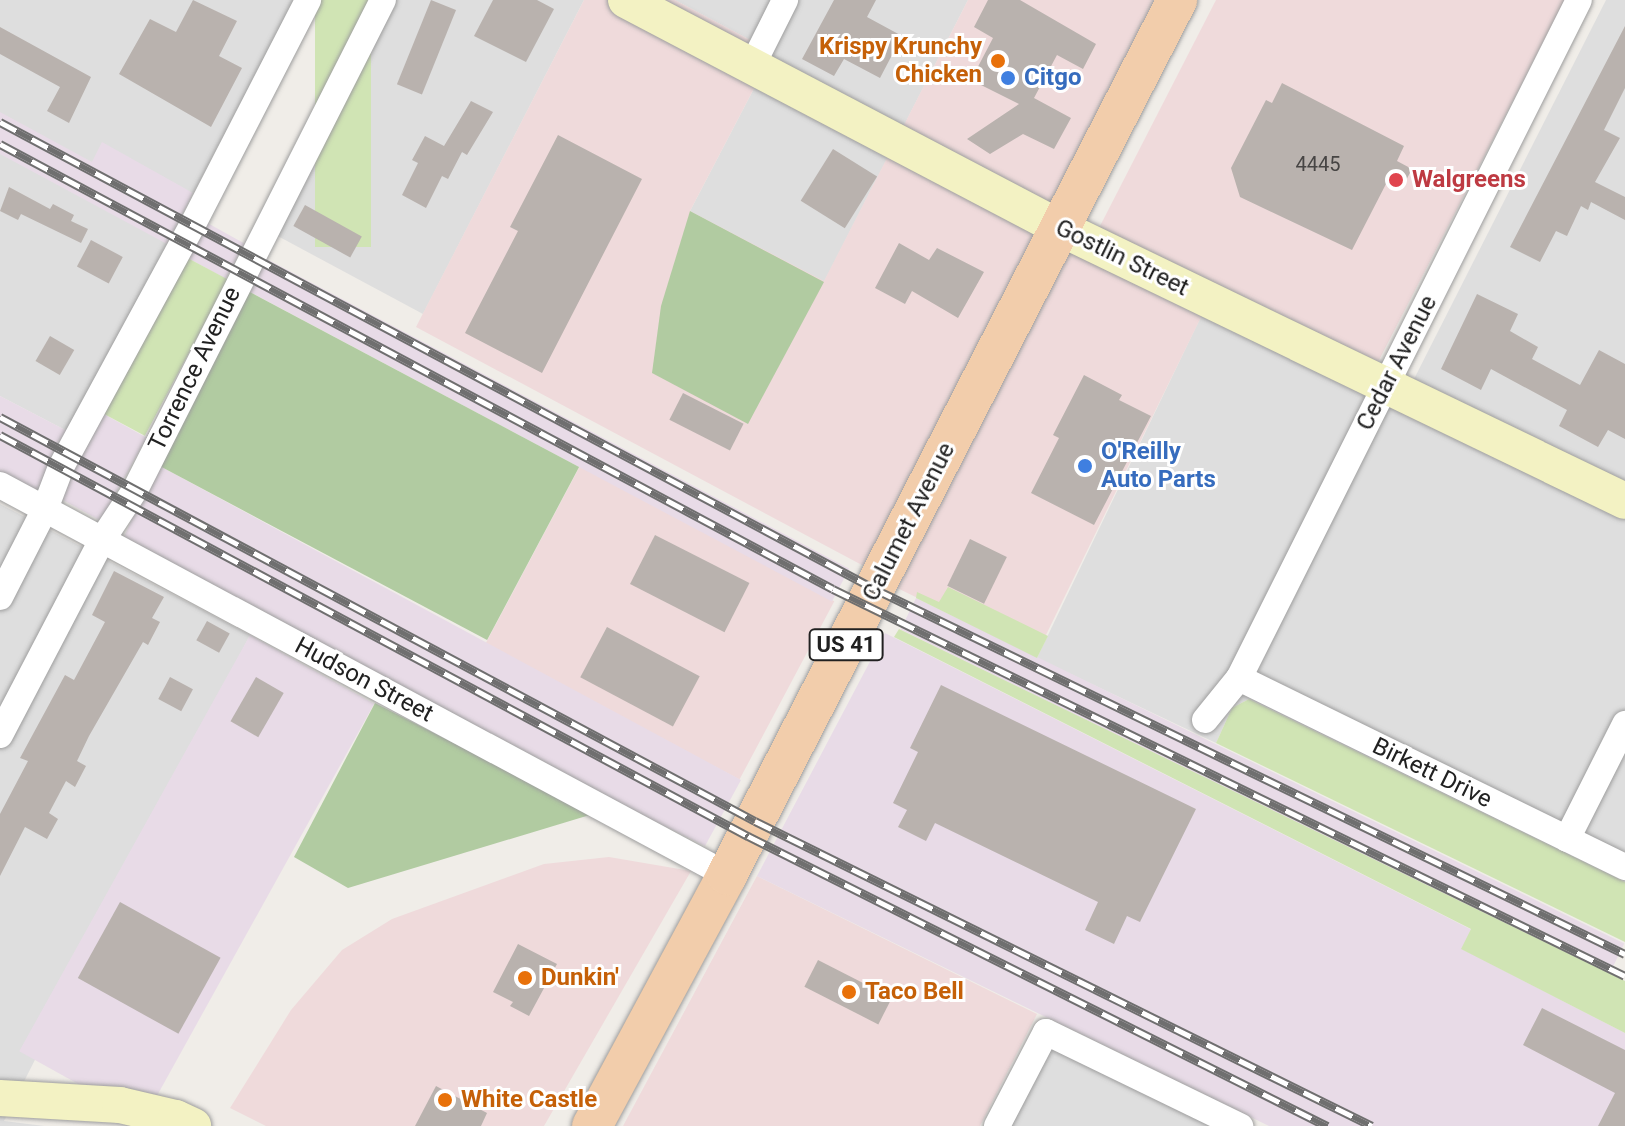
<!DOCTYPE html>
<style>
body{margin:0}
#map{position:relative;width:1625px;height:1126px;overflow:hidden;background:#f0ede8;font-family:Roboto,sans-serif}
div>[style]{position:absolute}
.residential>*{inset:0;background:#dedede}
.commercial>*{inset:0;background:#efdadb;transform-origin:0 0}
.industrial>*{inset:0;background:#e8dbe7;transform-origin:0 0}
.grass>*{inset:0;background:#d0e4b4;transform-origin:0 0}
.forest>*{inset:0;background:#b1cba1;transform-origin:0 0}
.building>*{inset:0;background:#b9b2ae;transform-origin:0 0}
.roads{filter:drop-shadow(0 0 2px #9e9e9e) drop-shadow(0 0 2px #9e9e9e)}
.street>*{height:26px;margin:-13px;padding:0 13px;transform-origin:13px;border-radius:13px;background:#fff}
.secondary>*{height:36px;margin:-18px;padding:0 18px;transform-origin:18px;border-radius:18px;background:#f3f2c3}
.primary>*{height:40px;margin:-20px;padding:0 20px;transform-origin:20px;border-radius:20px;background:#f2cdab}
.rail>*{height:9px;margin-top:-4.5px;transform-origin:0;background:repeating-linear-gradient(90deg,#fff 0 18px,#6f6f6f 0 36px);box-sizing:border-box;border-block:2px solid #6f6f6f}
.dots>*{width:22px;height:22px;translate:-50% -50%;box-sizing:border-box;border:4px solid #fff;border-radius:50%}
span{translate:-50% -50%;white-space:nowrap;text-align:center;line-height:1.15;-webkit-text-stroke:6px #fff;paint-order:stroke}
.number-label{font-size:20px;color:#474544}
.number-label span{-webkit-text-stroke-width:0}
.shield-label span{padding:2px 6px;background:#fff;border:2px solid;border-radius:6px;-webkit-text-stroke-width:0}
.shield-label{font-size:22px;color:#212121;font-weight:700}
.food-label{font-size:24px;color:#c56008;font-weight:700}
.right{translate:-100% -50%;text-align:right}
.left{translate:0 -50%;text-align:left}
.shop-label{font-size:24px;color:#366cbe;font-weight:700}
.health-label{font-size:24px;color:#be3a42;font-weight:700}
.street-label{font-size:24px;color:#212121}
</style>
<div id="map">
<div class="residential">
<div style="clip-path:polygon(0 0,294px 0,69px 432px,0 396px)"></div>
<div style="clip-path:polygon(395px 0,584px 0,423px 314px,274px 234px)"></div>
<div style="clip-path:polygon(675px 0,968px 0,824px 282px,690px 211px,773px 52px)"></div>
<div style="clip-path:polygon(1606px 0,1625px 0,1625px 482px,1414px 379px)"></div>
<div style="clip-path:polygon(1206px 306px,1625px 513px,1625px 882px,1249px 699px,1232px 708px,1216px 743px,1037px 658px)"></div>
<div style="clip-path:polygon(0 504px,250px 635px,4px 1121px,44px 1126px,0 1126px)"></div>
<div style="clip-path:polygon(1046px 1032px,1240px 1126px,998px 1126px)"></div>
</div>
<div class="commercial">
<div style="clip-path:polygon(584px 0,675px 0,773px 52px,690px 211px,824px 281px,968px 0,1170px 0,875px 572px,416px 327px)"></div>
<div style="clip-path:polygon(1216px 0,1565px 0,1378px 362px,1099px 228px)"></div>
<div style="left:1063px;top:235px;width:160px;height:390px;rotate:26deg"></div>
<div style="left:580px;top:466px;width:288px;height:202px;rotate:28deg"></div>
<div style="clip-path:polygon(609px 857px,691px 871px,544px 1126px,266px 1126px,230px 1108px,291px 1010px,342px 950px,392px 919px,544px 864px)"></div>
<div style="clip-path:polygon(757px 876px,1037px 1014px,980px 1126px,623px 1126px)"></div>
</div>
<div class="industrial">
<div style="clip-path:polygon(0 112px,92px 162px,102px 142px,193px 193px,167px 244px,0 154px)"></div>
<div style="left:202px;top:220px;width:49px;height:40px;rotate:29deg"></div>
<div style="left:263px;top:257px;width:664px;height:37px;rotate:28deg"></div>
<div style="clip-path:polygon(0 396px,69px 432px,39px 494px,0 473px)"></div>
<div style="left:102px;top:413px;width:51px;height:95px;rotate:29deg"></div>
<div style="clip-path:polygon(156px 464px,741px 780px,705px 846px,545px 768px,124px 537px)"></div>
<div style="left:916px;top:598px;width:788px;height:35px;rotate:26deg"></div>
<div style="clip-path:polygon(885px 633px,1472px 930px,1462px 949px,1625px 1033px,1625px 1126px,1269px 1126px,757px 876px)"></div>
<div style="left:250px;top:635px;width:142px;height:476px;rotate:29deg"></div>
</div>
<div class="grass">
<div style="left:315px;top:0;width:56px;height:247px"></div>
<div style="left:182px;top:255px;width:52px;height:177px;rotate:28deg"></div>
<div style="clip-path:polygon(948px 587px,1048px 636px,1037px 658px,916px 598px,917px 592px,939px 602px)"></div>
<div style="clip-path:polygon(899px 629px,1625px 981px,1625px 1033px,1461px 949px,1471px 929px,894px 637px)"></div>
<div style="clip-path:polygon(1249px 699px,1625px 882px,1625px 942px,1216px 743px,1232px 708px)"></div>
</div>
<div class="forest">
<div style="clip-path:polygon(690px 211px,824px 282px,748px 424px,652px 373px,661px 306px)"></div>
<div style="left:248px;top:291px;width:375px;height:196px;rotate:28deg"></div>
<div style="clip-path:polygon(375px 703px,593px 814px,348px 888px,294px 857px)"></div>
</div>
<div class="building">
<div style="clip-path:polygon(193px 0,237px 21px,219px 56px,242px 68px,211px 127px,119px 74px,150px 19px,176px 32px)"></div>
<div style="left:431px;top:0;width:27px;height:91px;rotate:22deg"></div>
<div style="clip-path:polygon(493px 0,537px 0,554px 9px,526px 62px,474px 36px)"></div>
<div style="clip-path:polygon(834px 0,876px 0,867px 17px,902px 36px,880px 78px,844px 59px,834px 76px,802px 59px)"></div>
<div style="clip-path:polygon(988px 0,1020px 0,1096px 44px,1083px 69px,1057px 55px,1034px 98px,1071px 118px,1054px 149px,1023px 134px,990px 154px,967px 139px,1019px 104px,971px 80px,993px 38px,974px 27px)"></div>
<div style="clip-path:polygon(1625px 26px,1625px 88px,1604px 130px,1620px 138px,1595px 182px,1625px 197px,1625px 220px,1591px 202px,1588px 210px,1581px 206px,1567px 236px,1556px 231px,1540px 262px,1510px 247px)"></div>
<div style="clip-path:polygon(0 27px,91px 77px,69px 123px,47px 111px,60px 87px,0 54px)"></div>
<div style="clip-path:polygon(1282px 83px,1404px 146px,1397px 161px,1412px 169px,1401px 190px,1387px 182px,1352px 250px,1240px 197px,1231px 168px,1266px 100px,1272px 103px)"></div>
<div style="clip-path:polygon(471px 101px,493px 112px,467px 155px,462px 152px,448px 179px,442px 176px,426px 208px,402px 195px,418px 163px,412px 160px,425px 136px,444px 146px)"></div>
<div style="clip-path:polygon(558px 135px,642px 179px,542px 373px,465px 333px,518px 231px,510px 227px)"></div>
<div style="left:833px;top:149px;width:52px;height:61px;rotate:32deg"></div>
<div style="clip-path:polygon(9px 187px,50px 209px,53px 204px,74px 215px,71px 221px,88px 229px,81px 243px,21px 214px,18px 220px,0 211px)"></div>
<div style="left:305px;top:205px;width:65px;height:24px;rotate:29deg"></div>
<div style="left:91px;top:240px;width:36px;height:30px;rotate:28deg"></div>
<div style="clip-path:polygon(899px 243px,929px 260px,937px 248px,984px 272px,958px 318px,912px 291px,905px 304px,875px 288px)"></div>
<div style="clip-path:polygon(1477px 294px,1518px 314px,1510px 331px,1538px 347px,1532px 359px,1580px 385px,1599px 350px,1625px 364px,1625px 439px,1608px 430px,1598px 447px,1559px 426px,1567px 410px,1491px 369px,1481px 390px,1441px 369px)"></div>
<div style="left:50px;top:336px;width:28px;height:29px;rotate:30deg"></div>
<div style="clip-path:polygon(1084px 375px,1122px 395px,1119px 400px,1151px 416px,1094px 525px,1031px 493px,1059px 438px,1053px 435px)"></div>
<div style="left:683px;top:393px;width:68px;height:30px;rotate:27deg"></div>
<div style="left:655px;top:535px;width:106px;height:55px;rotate:27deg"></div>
<div style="left:970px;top:539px;width:41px;height:52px;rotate:26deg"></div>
<div style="clip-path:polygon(114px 571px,164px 597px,152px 618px,160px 622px,148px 645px,143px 642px,89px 736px,77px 761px,86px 766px,75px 787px,66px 781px,49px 813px,58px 819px,47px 839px,25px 827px,0 876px,0 814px,28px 761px,20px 758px,65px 675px,74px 680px,105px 622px,92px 615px)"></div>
<div style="left:207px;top:621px;width:26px;height:22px;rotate:29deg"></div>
<div style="left:607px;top:627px;width:105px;height:57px;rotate:28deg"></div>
<div style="left:170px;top:677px;width:26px;height:25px;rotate:28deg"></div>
<div style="left:256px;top:677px;width:32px;height:51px;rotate:30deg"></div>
<div style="clip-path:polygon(941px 685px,1196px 809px,1140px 922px,1127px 916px,1114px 944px,1085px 930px,1098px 902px,935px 823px,926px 841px,898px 827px,907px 810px,893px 803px,918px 752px,910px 748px)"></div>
<div style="left:120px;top:902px;width:115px;height:87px;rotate:29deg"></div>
<div style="clip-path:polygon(518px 944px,557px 964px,529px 1016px,510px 1006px,513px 1002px,493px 992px)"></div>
<div style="left:818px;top:960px;width:83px;height:30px;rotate:27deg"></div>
<div style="clip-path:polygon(1542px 1008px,1625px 1050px,1625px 1126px,1598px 1126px,1615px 1093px,1523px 1045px)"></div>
<div style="clip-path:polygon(436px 1086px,487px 1113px,481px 1126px,415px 1126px)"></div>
</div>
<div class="roads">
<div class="street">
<div style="left:752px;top:66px;width:74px;rotate:-63.4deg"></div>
<div style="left:0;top:485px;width:825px;rotate:28.21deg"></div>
<div style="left:0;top:597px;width:99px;rotate:-62.9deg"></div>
<div style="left:45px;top:509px;width:45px;rotate:-69.1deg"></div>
<div style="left:61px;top:467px;width:274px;rotate:-61.5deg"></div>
<div style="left:192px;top:226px;width:254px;rotate:-62.8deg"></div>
<div style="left:1239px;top:678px;width:430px;rotate:26.1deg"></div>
<div style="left:1205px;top:720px;width:54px;rotate:-51deg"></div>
<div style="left:1239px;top:678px;width:758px;rotate:-63.37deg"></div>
<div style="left:0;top:735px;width:220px;rotate:-62.4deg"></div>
<div style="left:102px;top:540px;width:60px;rotate:-56.6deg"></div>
<div style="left:135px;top:490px;width:549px;rotate:-63.16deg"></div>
<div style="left:1567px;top:839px;width:129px;rotate:-63.2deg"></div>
<div style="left:997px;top:1126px;width:106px;rotate:-62.5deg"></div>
<div style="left:1046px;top:1032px;width:216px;rotate:25.9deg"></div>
</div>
<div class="secondary">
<div style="left:626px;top:0;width:490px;rotate:27.7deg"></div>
<div style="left:1060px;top:228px;width:627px;rotate:25.79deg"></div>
<div style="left:0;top:1098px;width:120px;rotate:3.3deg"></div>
<div style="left:120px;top:1105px;width:57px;rotate:13.1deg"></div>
<div style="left:176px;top:1118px;width:19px;rotate:25deg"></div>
</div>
<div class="primary">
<div style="left:592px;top:1126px;width:285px;rotate:-61.7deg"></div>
<div style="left:727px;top:875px;width:984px;rotate:-62.78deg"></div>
</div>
</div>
<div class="rail">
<div style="left:0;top:122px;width:992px;rotate:28.09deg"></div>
<div style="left:875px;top:589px;width:834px;rotate:25.95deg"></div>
<div style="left:0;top:144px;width:944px;rotate:28.11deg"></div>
<div style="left:833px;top:589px;width:881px;rotate:26.04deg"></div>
<div style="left:0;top:417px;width:856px;rotate:28.15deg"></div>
<div style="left:755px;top:821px;width:688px;rotate:26.3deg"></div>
<div style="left:0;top:435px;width:849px;rotate:28.2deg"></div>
<div style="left:748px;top:836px;width:648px;rotate:26.6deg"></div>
</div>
<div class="dots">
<div style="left:998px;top:61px;background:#e8710a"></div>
<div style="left:1008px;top:78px;background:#3f7fe0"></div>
<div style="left:1396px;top:180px;background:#e0444e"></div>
<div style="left:1085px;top:466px;background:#3f7fe0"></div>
<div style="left:525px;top:978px;background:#e8710a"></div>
<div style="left:849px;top:992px;background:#e8710a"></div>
<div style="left:445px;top:1100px;background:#e8710a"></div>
</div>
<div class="number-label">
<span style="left:1318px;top:164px">4445</span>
</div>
<div class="shield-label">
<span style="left:846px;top:645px">US 41</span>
</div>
<div class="food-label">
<span class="right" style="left:982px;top:61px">Krispy Krunchy<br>Chicken</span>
<span class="left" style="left:541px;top:978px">Dunkin'</span>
<span class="left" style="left:865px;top:992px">Taco Bell</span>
<span class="left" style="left:461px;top:1100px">White Castle</span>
</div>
<div class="shop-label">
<span class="left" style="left:1024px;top:78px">Citgo</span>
<span class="left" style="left:1101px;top:466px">O'Reilly<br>Auto Parts</span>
</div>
<div class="health-label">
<span class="left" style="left:1412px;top:180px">Walgreens</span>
</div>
<div class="street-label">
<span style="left:1122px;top:258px;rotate:26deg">Gostlin Street</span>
<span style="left:1397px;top:363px;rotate:-63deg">Cedar Avenue</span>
<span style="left:195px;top:369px;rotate:-64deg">Torrence Avenue</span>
<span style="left:909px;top:522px;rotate:-63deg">Calumet Avenue</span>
<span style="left:364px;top:680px;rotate:28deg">Hudson Street</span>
<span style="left:1432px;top:773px;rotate:26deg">Birkett Drive</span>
</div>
</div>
